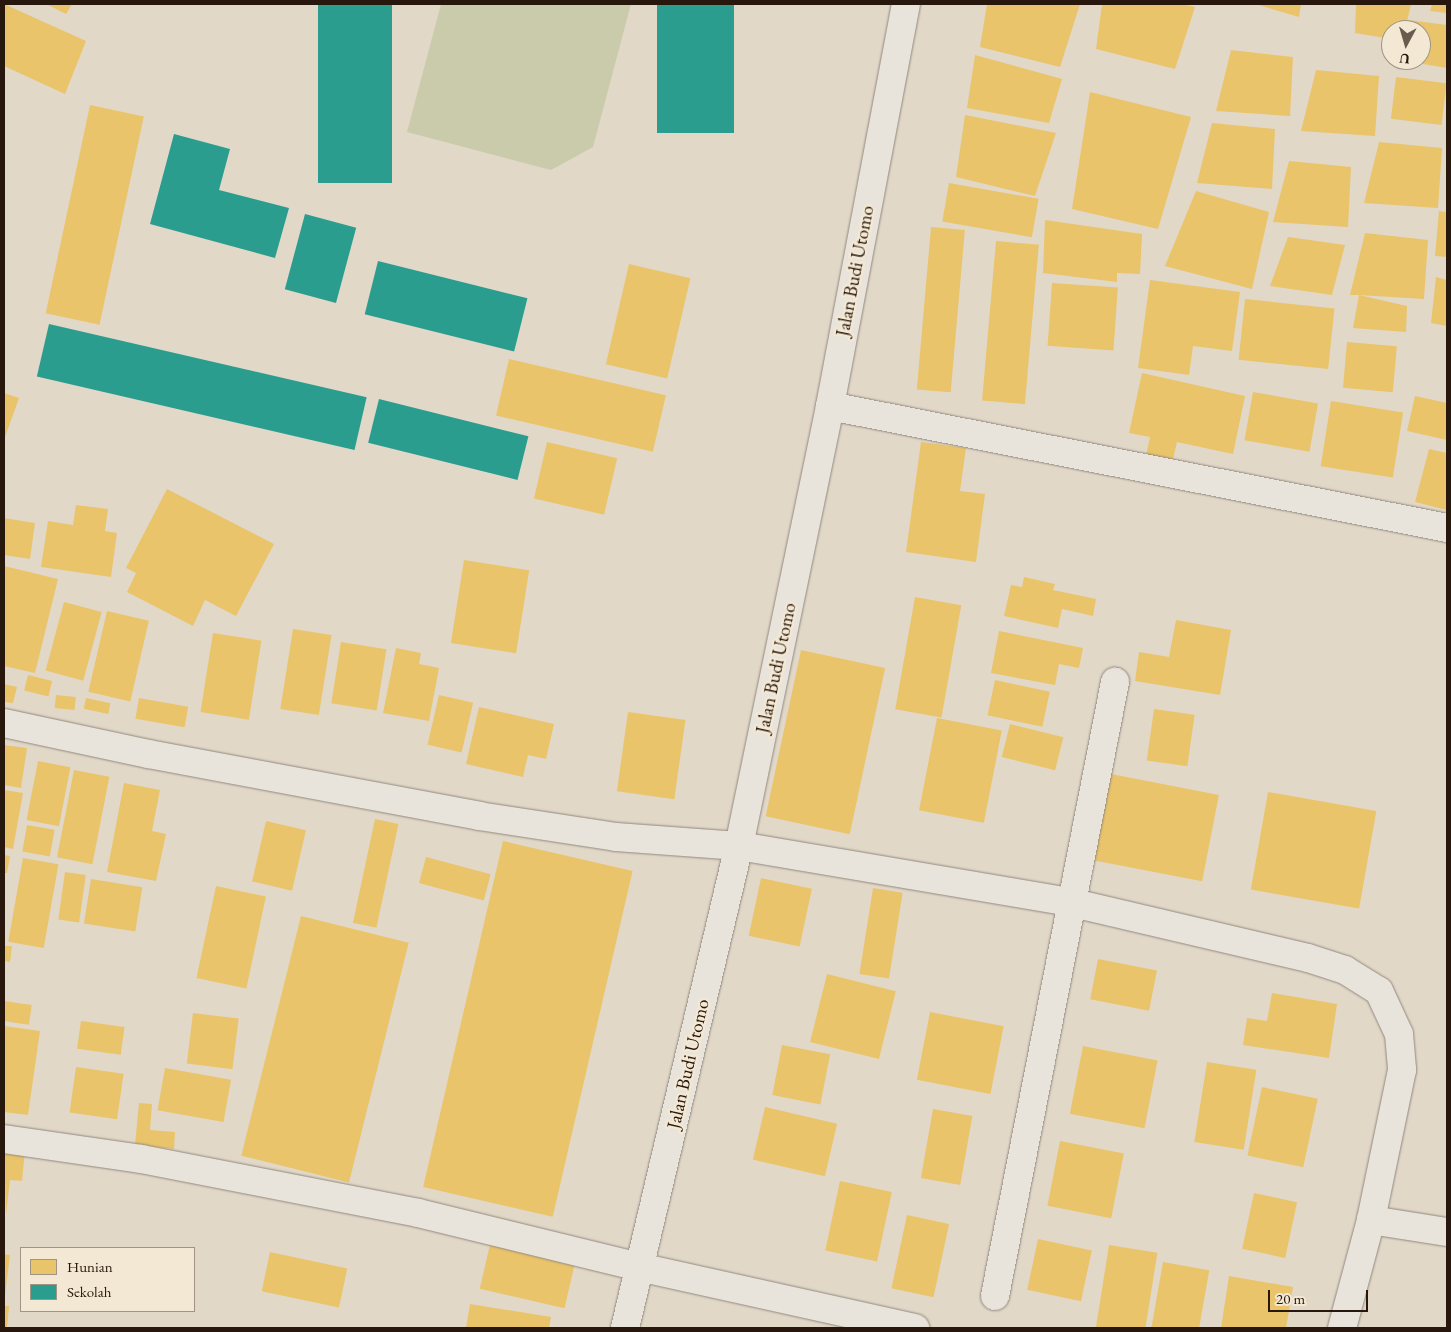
<!DOCTYPE html>
<style>
body{margin:0}
#map{position:relative;width:1451px;height:1332px;overflow:hidden;background:#e2d8c8;font-family:"EB Garamond",serif}
div>[style]{position:absolute}
.green>*{inset:0;background:#c9cbab}
.homes>*{inset:0;background:#e9c46a;transform-origin:0 0}
.schools>*{inset:0;background:#2a9d8f;transform-origin:0 0}
.roads{filter:drop-shadow(0 0 1px #91897f) drop-shadow(0 0 1px #91897f)}
.minor>*{height:28px;margin:-14px;padding:0 14px;transform-origin:14px;border-radius:14px;background:#e8e3db}
span{translate:-50% -50%;white-space:nowrap;text-align:center;line-height:1.15;-webkit-text-stroke:5px #f3e8d4;paint-order:stroke}
.street-label{font-size:19px;color:#28170c}
.frame{position:absolute;inset:0;border:5px solid #28170c;pointer-events:none}
.legend{position:absolute;left:20px;top:1247px;width:175px;height:65px;box-sizing:border-box;background:#f3e8d4;border:1px solid #a29484;margin:0;padding:6px 9px;list-style:none;font-size:15px;color:#28170c}
.legend li{display:flex;align-items:center;gap:10px;height:25px}
.legend b{width:25px;border:1px solid #a29484}
.north{position:absolute;left:1381px;top:20px;width:50px;height:50px;box-sizing:border-box;background:#f3e8d4;border:1px solid #a29484;border-radius:50%;rotate:186deg;font-size:14px;font-weight:700;line-height:20px;text-align:center;color:#28170c}
.north::after{content:'';display:block;margin:auto;width:18px;height:22px;background:#695b4e;clip-path:polygon(50% 0,100% 100%,50% 72%,0 100%)}
.scale{position:absolute;left:1268px;top:1290px;width:100px;height:22px;box-sizing:border-box;border:2px solid #28170c;border-top:0;padding-left:6px;font-size:15px;line-height:18px;white-space:nowrap;color:#28170c;-webkit-text-stroke:4px #f3e8d4;paint-order:stroke}
</style>
<div id="map">
<div class="green">
<div style="clip-path:polygon(441px 4px,631px 4px,593px 147px,551px 170px,407px 132px)"></div>
</div>
<div class="homes">
<div style="clip-path:polygon(4px 4px,86px 41px,65px 94px,4px 66px)"></div>
<div style="clip-path:polygon(46px 4px,72px 4px,66px 14px)"></div>
<div style="clip-path:polygon(987px 4px,1080px 4px,1060px 67px,980px 47px)"></div>
<div style="clip-path:polygon(1102px 4px,1181px 4px,1195px 7px,1175px 69px,1096px 49px)"></div>
<div style="clip-path:polygon(1255px 4px,1301px 4px,1299px 17px)"></div>
<div style="clip-path:polygon(1356px 4px,1411px 4px,1405px 30px,1391px 30px,1391px 39px,1355px 33px)"></div>
<div style="clip-path:polygon(1432px 4px,1447px 4px,1447px 13px,1430px 11px)"></div>
<div style="clip-path:polygon(1408px 20px,1447px 25px,1447px 68px,1405px 61px,1421px 60px,1421px 30px,1408px 30px)"></div>
<div style="clip-path:polygon(1231px 50px,1293px 57px,1290px 116px,1216px 111px)"></div>
<div style="clip-path:polygon(975px 55px,1062px 79px,1049px 123px,967px 108px)"></div>
<div style="clip-path:polygon(1316px 70px,1379px 76px,1375px 136px,1301px 131px)"></div>
<div style="left:1396px;top:77px;width:51px;height:42px;rotate:7deg"></div>
<div style="clip-path:polygon(1090px 92px,1191px 117px,1158px 229px,1072px 209px)"></div>
<div style="left:90px;top:105px;width:55px;height:213px;rotate:12deg"></div>
<div style="clip-path:polygon(965px 115px,1056px 133px,1035px 196px,956px 177px)"></div>
<div style="clip-path:polygon(1212px 123px,1275px 129px,1272px 189px,1197px 183px)"></div>
<div style="clip-path:polygon(1379px 142px,1442px 148px,1438px 208px,1364px 203px)"></div>
<div style="clip-path:polygon(1289px 161px,1351px 167px,1348px 227px,1273px 222px)"></div>
<div style="left:949px;top:183px;width:91px;height:39px;rotate:10deg"></div>
<div style="clip-path:polygon(1196px 191px,1269px 212px,1252px 289px,1165px 266px)"></div>
<div style="clip-path:polygon(1439px 211px,1447px 212px,1447px 257px,1435px 256px)"></div>
<div style="clip-path:polygon(1045px 220px,1142px 234px,1140px 274px,1117px 273px,1117px 282px,1043px 273px)"></div>
<div style="left:931px;top:227px;width:34px;height:163px;rotate:5deg"></div>
<div style="clip-path:polygon(1365px 233px,1428px 240px,1424px 299px,1359px 295px,1407px 306px,1406px 332px,1353px 328px,1359px 295px,1350px 295px)"></div>
<div style="clip-path:polygon(1288px 237px,1345px 245px,1332px 295px,1270px 286px)"></div>
<div style="left:996px;top:241px;width:43px;height:160px;rotate:5deg"></div>
<div style="left:629px;top:264px;width:63px;height:103px;rotate:13deg"></div>
<div style="clip-path:polygon(1436px 277px,1447px 280px,1447px 326px,1431px 323px)"></div>
<div style="clip-path:polygon(1150px 280px,1240px 292px,1232px 351px,1193px 346px,1189px 375px,1138px 368px)"></div>
<div style="left:1052px;top:283px;width:66px;height:63px;rotate:4deg"></div>
<div style="left:1245px;top:299px;width:90px;height:61px;rotate:6deg"></div>
<div style="left:1347px;top:342px;width:50px;height:46px;rotate:5deg"></div>
<div style="left:509px;top:359px;width:161px;height:58px;rotate:13deg"></div>
<div style="clip-path:polygon(1142px 373px,1245px 396px,1233px 454px,1177px 442px,1172px 463px,1146px 456px,1150px 437px,1129px 433px)"></div>
<div style="left:1253px;top:392px;width:66px;height:49px;rotate:10deg"></div>
<div style="clip-path:polygon(4px 393px,19px 398px,4px 440px)"></div>
<div style="clip-path:polygon(1415px 396px,1447px 403px,1447px 440px,1407px 431px)"></div>
<div style="left:1331px;top:401px;width:73px;height:66px;rotate:9deg"></div>
<div style="left:547px;top:442px;width:72px;height:58px;rotate:13deg"></div>
<div style="clip-path:polygon(921px 442px,966px 448px,960px 491px,985px 494px,976px 562px,906px 552px)"></div>
<div style="clip-path:polygon(1429px 449px,1447px 453px,1447px 510px,1415px 502px)"></div>
<div style="clip-path:polygon(167px 489px,274px 544px,236px 616px,205px 600px,193px 626px,127px 592px,136px 573px,126px 568px)"></div>
<div style="clip-path:polygon(76px 505px,108px 509px,105px 531px,117px 533px,111px 577px,41px 567px,48px 521px,73px 525px)"></div>
<div style="clip-path:polygon(4px 518px,35px 523px,30px 559px,4px 555px)"></div>
<div style="left:464px;top:560px;width:66px;height:84px;rotate:9deg"></div>
<div style="clip-path:polygon(4px 566px,58px 579px,35px 673px,4px 666px)"></div>
<div style="clip-path:polygon(1024px 577px,1055px 584px,1053px 590px,1096px 599px,1093px 616px,1062px 609px,1058px 628px,1004px 616px,1011px 585px,1022px 587px)"></div>
<div style="left:915px;top:597px;width:47px;height:114px;rotate:10deg"></div>
<div style="left:64px;top:602px;width:39px;height:71px;rotate:15deg"></div>
<div style="left:107px;top:611px;width:43px;height:83px;rotate:13deg"></div>
<div style="clip-path:polygon(1176px 620px,1231px 630px,1220px 695px,1135px 681px,1139px 652px,1169px 657px)"></div>
<div style="left:293px;top:629px;width:39px;height:81px;rotate:9deg"></div>
<div style="clip-path:polygon(999px 631px,1083px 648px,1079px 668px,1059px 664px,1055px 685px,991px 673px)"></div>
<div style="left:213px;top:633px;width:49px;height:80px;rotate:9deg"></div>
<div style="left:341px;top:642px;width:46px;height:62px;rotate:9deg"></div>
<div style="clip-path:polygon(396px 648px,421px 653px,419px 664px,439px 668px,429px 721px,383px 713px)"></div>
<div style="left:801px;top:650px;width:86px;height:170px;rotate:12deg"></div>
<div style="left:28px;top:675px;width:25px;height:16px;rotate:14deg"></div>
<div style="left:995px;top:680px;width:56px;height:36px;rotate:12deg"></div>
<div style="clip-path:polygon(4px 684px,17px 687px,13px 703px,4px 702px)"></div>
<div style="left:56px;top:695px;width:20px;height:13px;rotate:6deg"></div>
<div style="left:439px;top:695px;width:35px;height:51px;rotate:13deg"></div>
<div style="left:86px;top:698px;width:25px;height:11px;rotate:12deg"></div>
<div style="left:139px;top:698px;width:50px;height:21px;rotate:10deg"></div>
<div style="clip-path:polygon(479px 707px,554px 724px,546px 759px,528px 755px,523px 777px,466px 764px)"></div>
<div style="left:1154px;top:709px;width:41px;height:52px;rotate:8deg"></div>
<div style="left:628px;top:712px;width:58px;height:80px;rotate:8deg"></div>
<div style="left:937px;top:718px;width:66px;height:94px;rotate:11deg"></div>
<div style="left:1010px;top:724px;width:55px;height:34px;rotate:14deg"></div>
<div style="clip-path:polygon(4px 745px,27px 748px,21px 788px,4px 785px)"></div>
<div style="left:38px;top:761px;width:33px;height:60px;rotate:11deg"></div>
<div style="left:74px;top:770px;width:36px;height:89px;rotate:11deg"></div>
<div style="left:1106px;top:773px;width:115px;height:88px;rotate:11deg"></div>
<div style="clip-path:polygon(124px 783px,160px 790px,152px 831px,166px 834px,156px 881px,107px 872px)"></div>
<div style="clip-path:polygon(4px 790px,23px 793px,13px 849px,4px 847px)"></div>
<div style="left:1268px;top:792px;width:110px;height:99px;rotate:10deg"></div>
<div style="left:375px;top:819px;width:24px;height:106px;rotate:12deg"></div>
<div style="left:266px;top:821px;width:41px;height:62px;rotate:13deg"></div>
<div style="left:27px;top:825px;width:28px;height:27px;rotate:10deg"></div>
<div style="left:503px;top:841px;width:133px;height:355px;rotate:13deg"></div>
<div style="clip-path:polygon(4px 855px,10px 856px,7px 873px,4px 873px)"></div>
<div style="left:426px;top:857px;width:67px;height:27px;rotate:15deg"></div>
<div style="left:23px;top:858px;width:36px;height:85px;rotate:10deg"></div>
<div style="left:65px;top:872px;width:21px;height:48px;rotate:8deg"></div>
<div style="left:761px;top:878px;width:52px;height:59px;rotate:12deg"></div>
<div style="left:91px;top:879px;width:52px;height:45px;rotate:9deg"></div>
<div style="left:216px;top:886px;width:51px;height:94px;rotate:12deg"></div>
<div style="left:873px;top:888px;width:30px;height:87px;rotate:9deg"></div>
<div style="left:301px;top:916px;width:111px;height:247px;rotate:14deg"></div>
<div style="clip-path:polygon(4px 946px,12px 946px,10px 962px,4px 961px)"></div>
<div style="left:1098px;top:959px;width:60px;height:41px;rotate:11deg"></div>
<div style="left:827px;top:974px;width:71px;height:70px;rotate:14deg"></div>
<div style="clip-path:polygon(1272px 993px,1337px 1004px,1329px 1058px,1243px 1045px,1247px 1018px,1267px 1021px)"></div>
<div style="left:4px;top:1001px;width:28px;height:20px;rotate:8deg"></div>
<div style="left:930px;top:1012px;width:75px;height:69px;rotate:11deg"></div>
<div style="left:193px;top:1013px;width:46px;height:51px;rotate:7deg"></div>
<div style="left:81px;top:1021px;width:44px;height:28px;rotate:8deg"></div>
<div style="clip-path:polygon(4px 1026px,40px 1031px,28px 1115px,4px 1112px)"></div>
<div style="left:782px;top:1045px;width:49px;height:51px;rotate:11deg"></div>
<div style="left:1083px;top:1046px;width:76px;height:69px;rotate:11deg"></div>
<div style="left:1207px;top:1062px;width:50px;height:81px;rotate:9deg"></div>
<div style="left:76px;top:1067px;width:48px;height:46px;rotate:8deg"></div>
<div style="left:165px;top:1068px;width:67px;height:43px;rotate:10deg"></div>
<div style="left:1262px;top:1087px;width:57px;height:70px;rotate:12deg"></div>
<div style="clip-path:polygon(139px 1103px,152px 1104px,150px 1130px,175px 1132px,174px 1149px,135px 1145px)"></div>
<div style="left:765px;top:1107px;width:74px;height:54px;rotate:13deg"></div>
<div style="left:933px;top:1109px;width:40px;height:70px;rotate:10deg"></div>
<div style="left:1060px;top:1141px;width:65px;height:66px;rotate:11deg"></div>
<div style="clip-path:polygon(4px 1147px,25px 1150px,22px 1181px,10px 1180px,6px 1215px)"></div>
<div style="left:840px;top:1181px;width:53px;height:71px;rotate:12deg"></div>
<div style="left:1254px;top:1193px;width:44px;height:57px;rotate:12deg"></div>
<div style="left:907px;top:1215px;width:43px;height:75px;rotate:12deg"></div>
<div style="left:1038px;top:1239px;width:55px;height:52px;rotate:12deg"></div>
<div style="left:491px;top:1240px;width:87px;height:50px;rotate:13deg"></div>
<div style="left:1109px;top:1245px;width:49px;height:84px;rotate:9deg"></div>
<div style="left:270px;top:1252px;width:79px;height:40px;rotate:12deg"></div>
<div style="clip-path:polygon(4px 1254px,10px 1255px,5px 1296px,4px 1296px)"></div>
<div style="left:1163px;top:1262px;width:47px;height:67px;rotate:10deg"></div>
<div style="clip-path:polygon(1229px 1276px,1293px 1287px,1286px 1328px,1221px 1328px)"></div>
<div style="clip-path:polygon(470px 1304px,551px 1317px,549px 1328px,466px 1328px)"></div>
<div style="clip-path:polygon(4px 1306px,9px 1306px,7px 1328px,4px 1328px)"></div>
</div>
<div class="schools">
<div style="left:318px;top:4px;width:74px;height:179px"></div>
<div style="left:657px;top:4px;width:77px;height:129px"></div>
<div style="clip-path:polygon(174px 134px,230px 149px,219px 190px,289px 208px,275px 258px,150px 224px)"></div>
<div style="left:305px;top:214px;width:53px;height:78px;rotate:15deg"></div>
<div style="left:378px;top:261px;width:154px;height:55px;rotate:14deg"></div>
<div style="left:49px;top:324px;width:326px;height:54px;rotate:13deg"></div>
<div style="left:379px;top:399px;width:154px;height:45px;rotate:14deg"></div>
</div>
<div class="roads">
<div class="minor">
<div style="left:830px;top:406px;width:629px;rotate:11.18deg"></div>
<div style="left:4px;top:723px;width:148px;rotate:12.1deg"></div>
<div style="left:149px;top:754px;width:336px;rotate:10.6deg"></div>
<div style="left:479px;top:816px;width:139px;rotate:8.7deg"></div>
<div style="left:616px;top:837px;width:123px;rotate:4.2deg"></div>
<div style="left:739px;top:846px;width:335px;rotate:9.6deg"></div>
<div style="left:1069px;top:902px;width:245px;rotate:13.2deg"></div>
<div style="left:1308px;top:958px;width:39px;rotate:18deg"></div>
<div style="left:1345px;top:970px;width:40px;rotate:32deg"></div>
<div style="left:1379px;top:991px;width:47px;rotate:65.1deg"></div>
<div style="left:1399px;top:1034px;width:36px;rotate:85deg"></div>
<div style="left:1402px;top:1070px;width:153px;rotate:101.7deg"></div>
<div style="left:1371px;top:1220px;width:112px;rotate:105deg"></div>
<div style="left:4px;top:1139px;width:138px;rotate:8.3deg"></div>
<div style="left:141px;top:1159px;width:282px;rotate:11deg"></div>
<div style="left:418px;top:1213px;width:228px;rotate:13.7deg"></div>
<div style="left:639px;top:1267px;width:283px;rotate:12.5deg"></div>
<div style="left:1371px;top:1220px;width:77px;rotate:9deg"></div>
<div style="left:995px;top:1296px;width:626px;rotate:-78.94deg"></div>
<div style="left:625px;top:1328px;width:495px;rotate:-76.7deg"></div>
<div style="left:739px;top:846px;width:449px;rotate:-78.3deg"></div>
<div style="left:830px;top:406px;width:409px;rotate:-79.3deg"></div>
</div>
</div>
<div class="street-label">
<span style="left:855px;top:271px;rotate:-79deg">Jalan Budi Utomo</span>
<span style="left:776px;top:668px;rotate:-78deg">Jalan Budi Utomo</span>
<span style="left:688px;top:1064px;rotate:-77deg">Jalan Budi Utomo</span>
</div>
<div class="frame"></div>
<ul class="legend">
<li><b style="height:14px;background:#e9c46a"></b>Hunian</li>
<li><b style="height:14px;background:#2a9d8f"></b>Sekolah</li>
</ul>
<div class="north">U</div>
<div class="scale">20 m</div>
</div>
